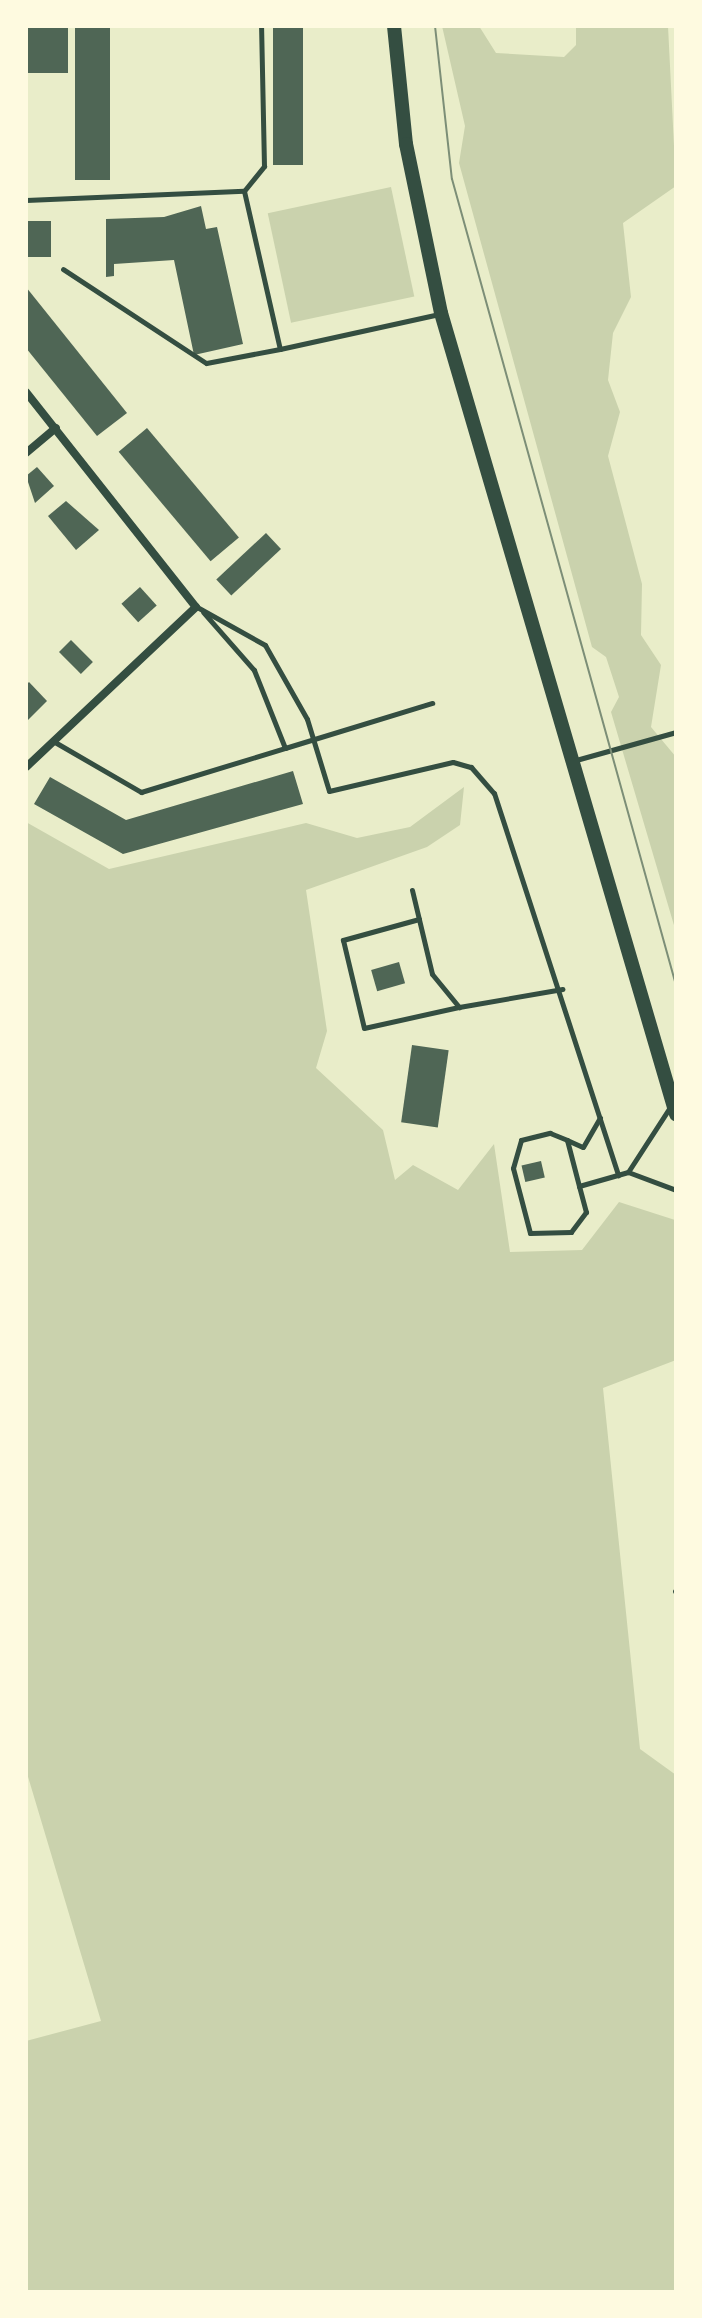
<!DOCTYPE html>
<style>
body{margin:0}
#map{position:relative;width:702px;height:2318px;overflow:hidden;background:#e9edc9;font-family:Literata,serif}
div>[style]{position:absolute}
.green>*{inset:0;background:#cad2ad;transform-origin:0 0}
.building>*{inset:0;background:#4f6655;transform-origin:0 0}
.service>*{height:5px;margin:-2.5px;padding:0 2.5px;transform-origin:2.5px;border-radius:2.5px;background:#344e41}
.minor>*{height:8px;margin:-4px;padding:0 4px;transform-origin:4px;border-radius:4px;background:#344e41}
.primary>*{height:14px;margin:-7px;padding:0 7px;transform-origin:7px;border-radius:7px;background:#344e41}
.tram>*{height:2px;margin:-1px;padding:0 1px;transform-origin:1px;border-radius:1px;background:#7c8e77}
span{translate:-50% -50%;white-space:nowrap;text-align:center;line-height:1.15;-webkit-text-stroke:8px #fefae0;paint-order:stroke}
.frame{position:absolute;inset:0;border:28px solid #fefae0;pointer-events:none}
</style>
<div id="map">
<div class="green">
<div style="clip-path:polygon(442px 26px,479px 26px,496px 53px,564px 57px,576px 45px,576px 26px,668px 26px,676px 186px,623px 223px,631px 297px,613px 333px,608px 380px,620px 412px,608px 456px,642px 584px,641px 635px,661px 665px,651px 727px,676px 757px,676px 932px,611px 712px,619px 697px,606px 657px,592px 647px,459px 163px,465px 126px)"></div>
<div style="left:391px;top:187px;width:112px;height:126px;rotate:78deg"></div>
<div style="clip-path:polygon(464px 787px,460px 825px,427px 847px,306px 890px,327px 1031px,316px 1068px,383px 1130px,395px 1180px,413px 1165px,458px 1190px,494px 1144px,510px 1252px,582px 1250px,619px 1202px,675px 1220px,676px 1360px,603px 1388px,640px 1749px,676px 1775px,676px 2292px,26px 2292px,26px 2041px,101px 2021px,26px 1770px,26px 822px,109px 869px,306px 823px,357px 838px,410px 827px)"></div>
</div>
<div class="building">
<div style="left:26px;top:26px;width:42px;height:47px"></div>
<div style="left:75px;top:26px;width:35px;height:154px"></div>
<div style="left:273px;top:26px;width:30px;height:139px"></div>
<div style="clip-path:polygon(201px 206px,206px 229px,217px 227px,243px 344px,194px 355px,174px 260px,114px 264px,114px 276px,106px 277px,106px 219px,164px 217px)"></div>
<div style="left:26px;top:221px;width:25px;height:36px"></div>
<div style="clip-path:polygon(26px 287px,127px 413px,97px 436px,26px 348px)"></div>
<div style="left:147px;top:428px;width:143px;height:37px;rotate:50deg"></div>
<div style="clip-path:polygon(37px 467px,54px 486px,35px 503px,26px 476px)"></div>
<div style="clip-path:polygon(66px 501px,99px 530px,76px 550px,48px 516px)"></div>
<div style="left:266px;top:533px;width:22px;height:68px;rotate:47deg"></div>
<div style="left:140px;top:587px;width:25px;height:25px;rotate:48deg"></div>
<div style="left:71px;top:640px;width:31px;height:17px;rotate:45deg"></div>
<div style="clip-path:polygon(29px 682px,47px 701px,28px 720px,26px 685px)"></div>
<div style="clip-path:polygon(293px 771px,303px 804px,123px 854px,34px 804px,50px 777px,126px 820px)"></div>
<div style="left:399px;top:962px;width:22px;height:29px;rotate:74deg"></div>
<div style="left:412px;top:1045px;width:37px;height:78px;rotate:8deg"></div>
<div style="left:541px;top:1161px;width:17px;height:20px;rotate:77deg"></div>
</div>
<div class="service">
<div style="left:244px;top:191px;width:32px;rotate:-51deg"></div>
<div style="left:264px;top:166px;width:140px;rotate:-91.2deg"></div>
<div style="left:26px;top:200px;width:218px;rotate:-2.4deg"></div>
<div style="left:244px;top:191px;width:162px;rotate:77.2deg"></div>
<div style="left:280px;top:349px;width:75px;rotate:169.3deg"></div>
<div style="left:206px;top:363px;width:171px;rotate:-146.7deg"></div>
<div style="left:280px;top:349px;width:163px;rotate:-12.4deg"></div>
<div style="left:197px;top:607px;width:78px;rotate:29.2deg"></div>
<div style="left:265px;top:645px;width:85px;rotate:60.4deg"></div>
<div style="left:307px;top:719px;width:75px;rotate:73deg"></div>
<div style="left:329px;top:791px;width:127px;rotate:-13.2deg"></div>
<div style="left:453px;top:762px;width:19px;rotate:16deg"></div>
<div style="left:471px;top:767px;width:35px;rotate:49deg"></div>
<div style="left:494px;top:793px;width:402px;rotate:72deg"></div>
<div style="left:53px;top:741px;width:102px;rotate:30.1deg"></div>
<div style="left:141px;top:792px;width:151px;rotate:-17deg"></div>
<div style="left:285px;top:748px;width:84px;rotate:-111.7deg"></div>
<div style="left:254px;top:670px;width:77px;rotate:-131.3deg"></div>
<div style="left:285px;top:748px;width:154px;rotate:-17deg"></div>
<div style="left:576px;top:760px;width:104px;rotate:-15.6deg"></div>
<div style="left:412px;top:890px;width:86px;rotate:76.6deg"></div>
<div style="left:432px;top:974px;width:43px;rotate:50.7deg"></div>
<div style="left:459px;top:1007px;width:105px;rotate:-9.9deg"></div>
<div style="left:419px;top:919px;width:79px;rotate:164.6deg"></div>
<div style="left:343px;top:940px;width:90px;rotate:76.6deg"></div>
<div style="left:364px;top:1028px;width:97px;rotate:-12.5deg"></div>
<div style="left:567px;top:1140px;width:17px;rotate:24deg"></div>
<div style="left:583px;top:1147px;width:34px;rotate:-60deg"></div>
<div style="left:628px;top:1172px;width:51px;rotate:20.6deg"></div>
<div style="left:579px;top:1186px;width:27px;rotate:75deg"></div>
<div style="left:586px;top:1212px;width:25px;rotate:127deg"></div>
<div style="left:571px;top:1232px;width:41px;rotate:178.6deg"></div>
<div style="left:530px;top:1233px;width:67px;rotate:-104.7deg"></div>
<div style="left:513px;top:1168px;width:29px;rotate:-74deg"></div>
<div style="left:521px;top:1140px;width:30px;rotate:-14deg"></div>
<div style="left:550px;top:1133px;width:18px;rotate:22deg"></div>
<div style="left:567px;top:1140px;width:48px;rotate:75.4deg"></div>
<div style="left:579px;top:1186px;width:51px;rotate:-15.9deg"></div>
<div style="left:628px;top:1172px;width:77px;rotate:-57.1deg"></div>
<div style="left:675px;top:1591px;width:1px"></div>
</div>
<div class="minor">
<div style="left:26px;top:392px;width:274px;rotate:51.7deg"></div>
<div style="left:196px;top:607px;width:233px;rotate:136.7deg"></div>
<div style="left:26px;top:453px;width:39px;rotate:-40deg"></div>
</div>
<div class="primary">
<div style="left:394px;top:26px;width:119px;rotate:84.2deg"></div>
<div style="left:406px;top:144px;width:173px;rotate:78.3deg"></div>
<div style="left:441px;top:313px;width:835px;rotate:73.65deg"></div>
</div>
<div class="tram">
<div style="left:435px;top:26px;width:154px;rotate:83.7deg"></div>
<div style="left:452px;top:179px;width:837px;rotate:74.47deg"></div>
</div>
<div class="frame"></div>
</div>
